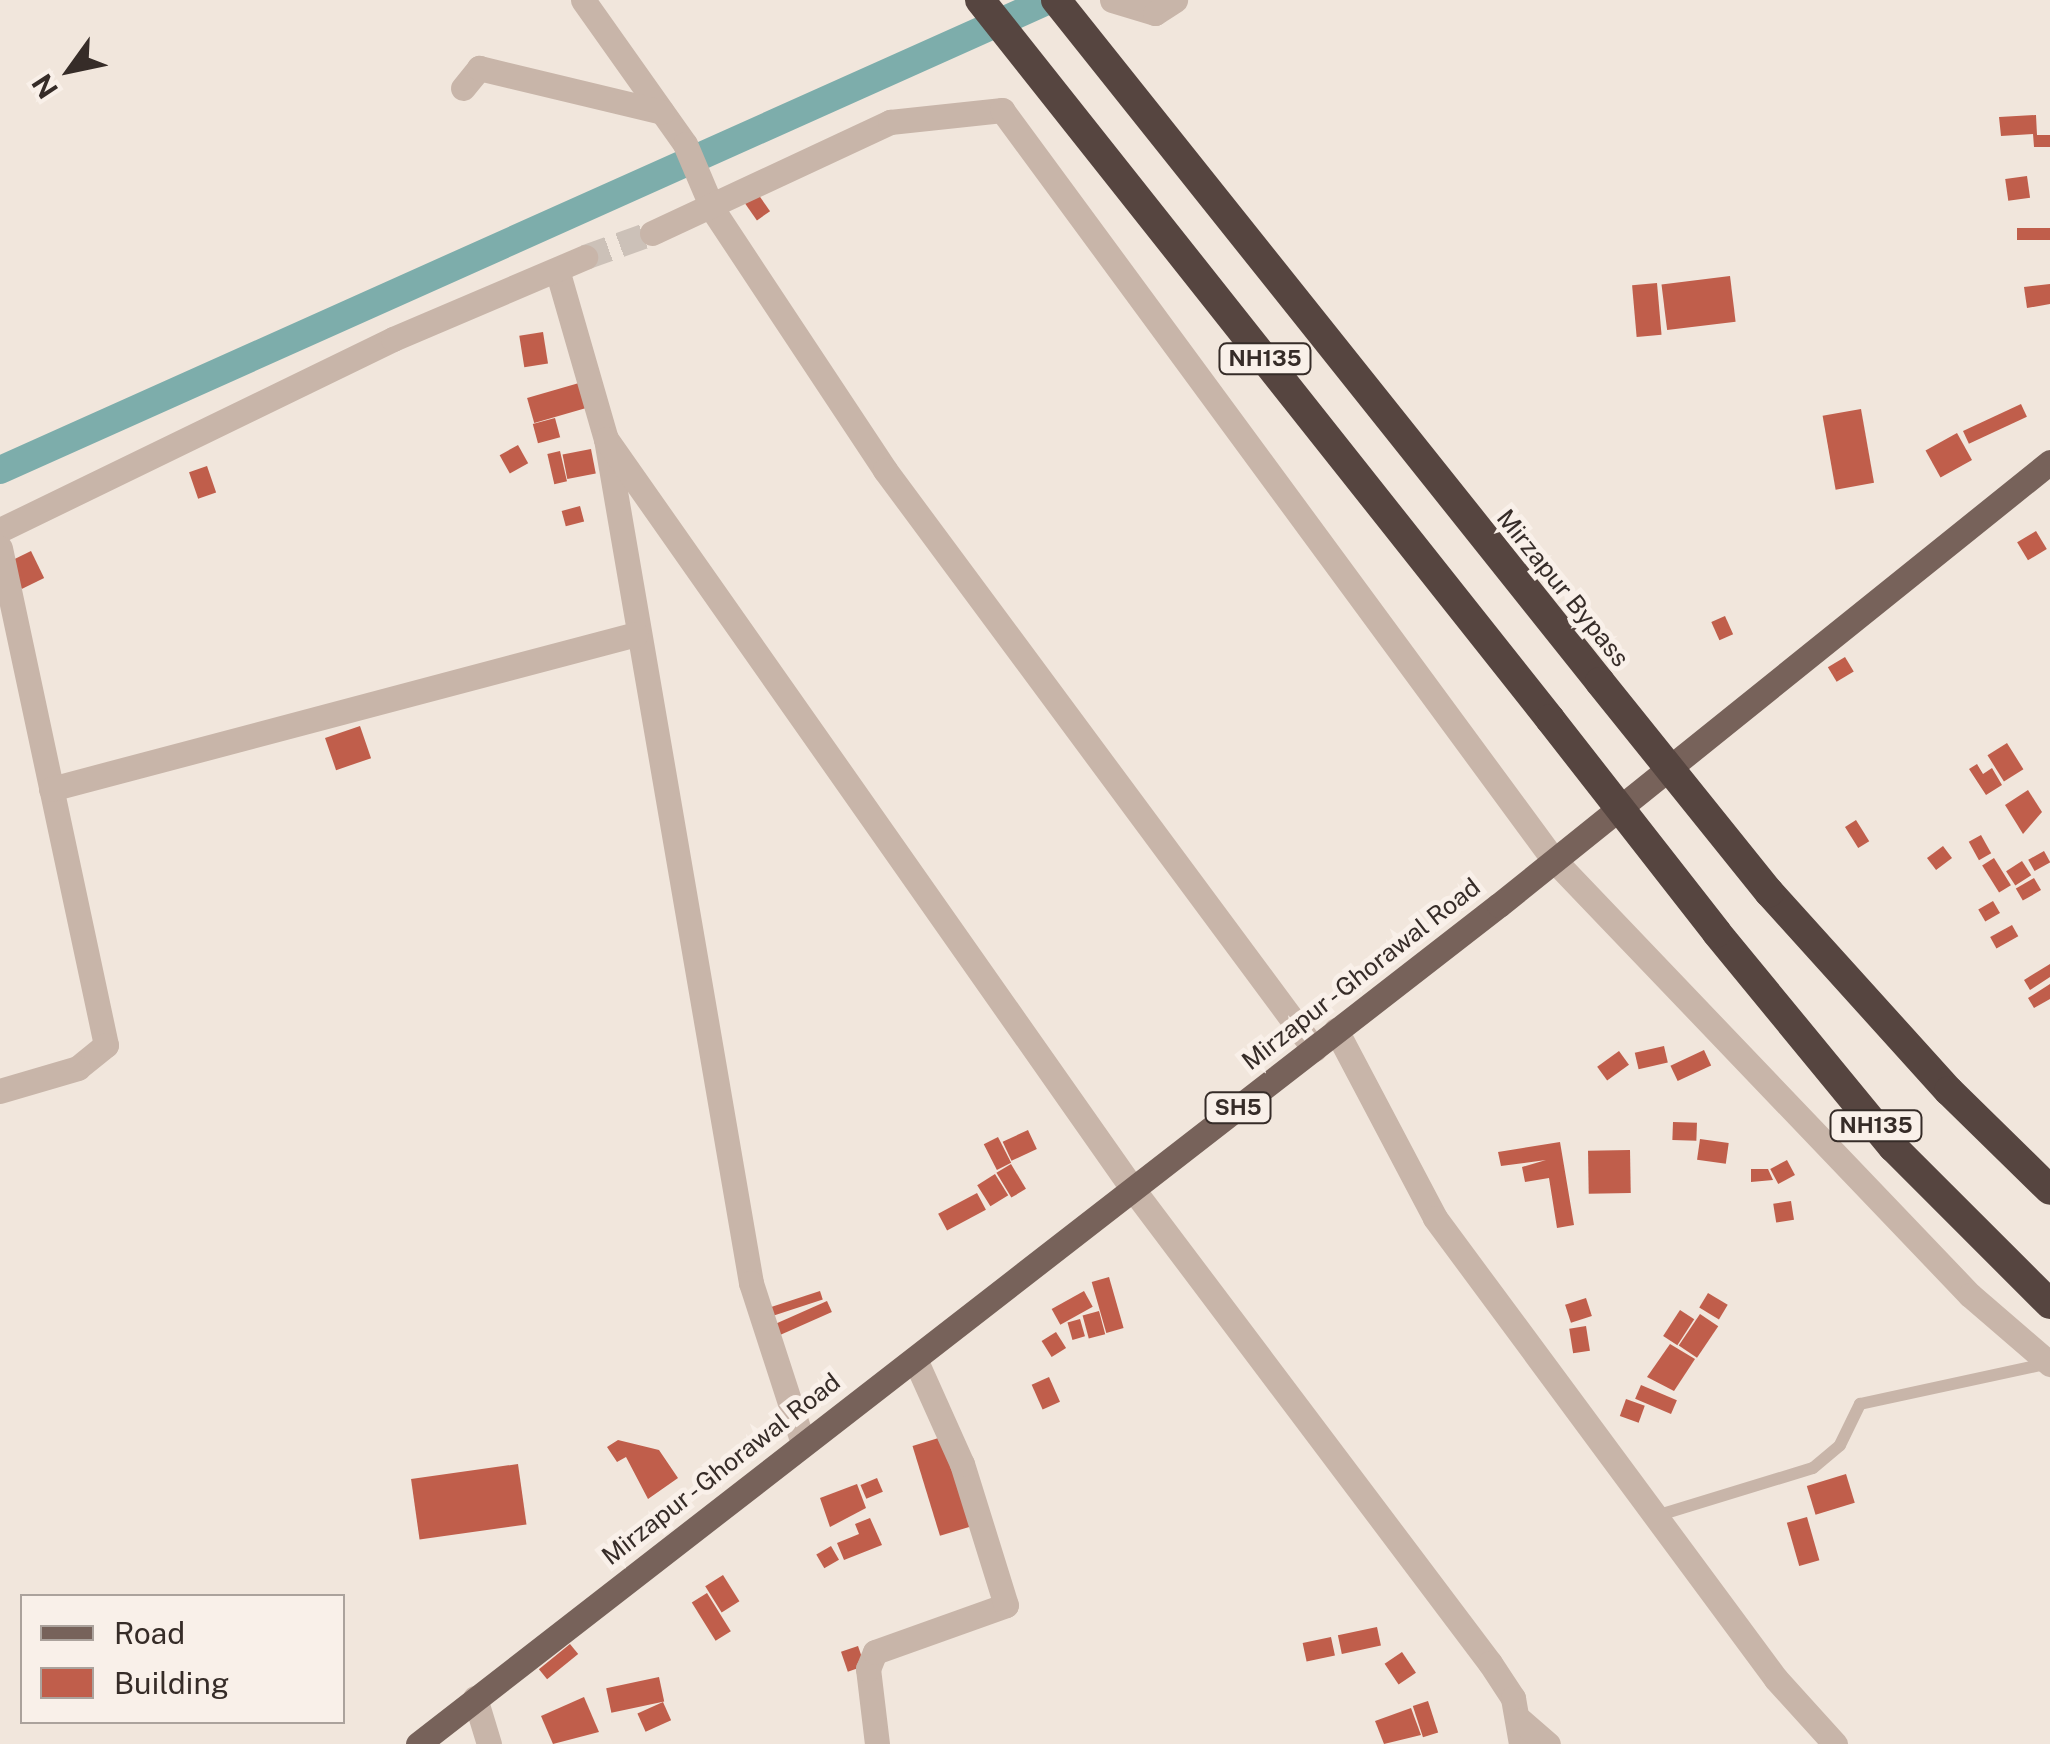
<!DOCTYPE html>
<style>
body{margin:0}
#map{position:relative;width:2050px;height:1744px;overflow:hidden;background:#f1e6dc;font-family:"Public Sans",sans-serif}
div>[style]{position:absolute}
.canal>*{height:28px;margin:-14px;padding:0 14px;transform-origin:14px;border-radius:14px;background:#7dadab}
.building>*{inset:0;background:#c05e4b;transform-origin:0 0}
.street-tunnel>*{height:25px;margin-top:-12.5px;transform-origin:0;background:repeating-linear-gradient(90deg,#ccc1b8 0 25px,transparent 0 37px)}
.lane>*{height:12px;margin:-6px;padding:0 6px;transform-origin:6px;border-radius:6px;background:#c8b5a9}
.street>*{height:25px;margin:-12.5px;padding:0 12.5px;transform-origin:12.5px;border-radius:12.5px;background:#c8b5a9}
.primary>*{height:25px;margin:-12.5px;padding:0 12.5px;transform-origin:12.5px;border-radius:12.5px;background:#77625a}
.highway>*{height:30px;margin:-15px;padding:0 15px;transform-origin:15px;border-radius:15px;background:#564540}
.highway-bridge>*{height:30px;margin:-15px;padding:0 15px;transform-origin:15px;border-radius:15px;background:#564540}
span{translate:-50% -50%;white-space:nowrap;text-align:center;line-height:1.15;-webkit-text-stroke:10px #f9f0e9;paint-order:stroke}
.shield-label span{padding:2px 8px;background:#f9f0e9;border:2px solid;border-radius:8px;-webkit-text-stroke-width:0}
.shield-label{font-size:22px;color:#362c28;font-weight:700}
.street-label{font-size:25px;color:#362c28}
.legend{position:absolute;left:20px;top:1594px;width:325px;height:130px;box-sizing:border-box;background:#f9f0e9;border:2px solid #aba29c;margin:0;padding:12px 18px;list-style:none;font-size:30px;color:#362c28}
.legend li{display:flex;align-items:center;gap:20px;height:50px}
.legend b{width:50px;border:2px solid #aba29c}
.north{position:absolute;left:20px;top:20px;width:100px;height:100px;-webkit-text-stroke:8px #f9f0e9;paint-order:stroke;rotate:237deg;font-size:28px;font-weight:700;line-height:40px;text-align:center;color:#362c28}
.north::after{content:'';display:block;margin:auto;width:35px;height:45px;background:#362c28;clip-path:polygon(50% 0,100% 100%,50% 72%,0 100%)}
</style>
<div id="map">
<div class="canal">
<div style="left:0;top:470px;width:1149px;rotate:-24.13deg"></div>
</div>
<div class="building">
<div style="clip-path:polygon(2036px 115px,2037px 135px,2050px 135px,2050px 147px,2034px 147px,2033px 134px,2001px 136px,1999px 117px)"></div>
<div style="left:2027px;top:176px;width:22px;height:22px;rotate:82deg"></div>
<div style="left:758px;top:194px;width:21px;height:16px;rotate:55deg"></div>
<div style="left:2050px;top:228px;width:12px;height:33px;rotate:90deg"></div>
<div style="left:1730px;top:276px;width:46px;height:69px;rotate:83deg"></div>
<div style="left:1657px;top:283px;width:52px;height:25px;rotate:85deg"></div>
<div style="clip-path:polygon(2050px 284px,2050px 304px,2027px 308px,2024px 287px)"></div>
<div style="left:543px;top:332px;width:32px;height:24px;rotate:81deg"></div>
<div style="left:579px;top:383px;width:26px;height:54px;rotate:74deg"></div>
<div style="left:2021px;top:404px;width:14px;height:64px;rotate:65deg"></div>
<div style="left:1861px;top:409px;width:75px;height:39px;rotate:80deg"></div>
<div style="left:555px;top:418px;width:20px;height:23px;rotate:75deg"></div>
<div style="left:1957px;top:433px;width:31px;height:36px;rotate:61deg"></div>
<div style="left:518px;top:445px;width:21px;height:21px;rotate:61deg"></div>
<div style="left:591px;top:449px;width:25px;height:29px;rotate:79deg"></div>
<div style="left:560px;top:451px;width:31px;height:13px;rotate:77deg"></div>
<div style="left:207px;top:466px;width:28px;height:19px;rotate:71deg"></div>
<div style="left:580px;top:506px;width:16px;height:19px;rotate:75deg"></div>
<div style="left:2036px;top:531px;width:21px;height:22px;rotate:59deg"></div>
<div style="left:31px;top:551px;width:30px;height:25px;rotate:64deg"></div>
<div style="left:1725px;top:616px;width:20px;height:15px;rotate:66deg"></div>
<div style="left:1845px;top:657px;width:17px;height:20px;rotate:59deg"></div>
<div style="left:360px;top:726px;width:34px;height:37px;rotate:71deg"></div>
<div style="left:2007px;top:743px;width:31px;height:23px;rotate:58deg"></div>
<div style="clip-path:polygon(1977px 764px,1983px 774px,1992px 768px,2002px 785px,1986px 795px,1969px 769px)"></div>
<div style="clip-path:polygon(2028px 790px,2042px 812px,2023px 834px,2005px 805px)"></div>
<div style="left:1856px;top:820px;width:25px;height:13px;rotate:58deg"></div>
<div style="left:1981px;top:835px;width:21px;height:14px;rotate:61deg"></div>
<div style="left:1943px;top:846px;width:15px;height:20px;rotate:53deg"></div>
<div style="left:2044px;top:851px;width:13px;height:18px;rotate:61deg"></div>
<div style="left:1994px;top:858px;width:32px;height:14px;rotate:58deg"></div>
<div style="left:2022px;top:861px;width:17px;height:19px;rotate:57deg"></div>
<div style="left:2034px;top:878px;width:14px;height:21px;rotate:60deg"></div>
<div style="left:1993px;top:901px;width:14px;height:17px;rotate:60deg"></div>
<div style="left:2012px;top:925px;width:13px;height:25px;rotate:61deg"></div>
<div style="clip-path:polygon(2050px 964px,2050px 977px,2030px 990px,2024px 980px)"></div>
<div style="clip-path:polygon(2050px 984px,2050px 999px,2034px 1008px,2028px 998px)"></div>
<div style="left:1664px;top:1046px;width:17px;height:30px;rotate:77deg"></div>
<div style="left:1704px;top:1050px;width:17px;height:37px;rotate:65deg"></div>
<div style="left:1619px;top:1051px;width:17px;height:27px;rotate:54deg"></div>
<div style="left:1673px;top:1122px;width:24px;height:18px;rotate:2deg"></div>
<div style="left:1028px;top:1130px;width:21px;height:28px;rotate:65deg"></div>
<div style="left:998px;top:1137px;width:29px;height:16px;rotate:63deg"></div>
<div style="left:1700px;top:1139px;width:29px;height:21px;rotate:8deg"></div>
<div style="clip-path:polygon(1560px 1142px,1574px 1225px,1557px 1228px,1549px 1178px,1525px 1182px,1522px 1167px,1546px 1160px,1501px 1166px,1498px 1152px)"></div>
<div style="left:1630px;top:1150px;width:43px;height:42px;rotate:89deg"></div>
<div style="left:1787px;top:1160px;width:17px;height:19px;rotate:62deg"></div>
<div style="left:1011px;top:1164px;width:29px;height:17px;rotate:59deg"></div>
<div style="clip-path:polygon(1751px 1169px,1768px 1169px,1773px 1180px,1751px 1182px)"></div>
<div style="left:995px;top:1174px;width:25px;height:21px;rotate:58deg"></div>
<div style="left:977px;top:1193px;width:19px;height:44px;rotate:62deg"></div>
<div style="left:1791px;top:1201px;width:19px;height:18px;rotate:81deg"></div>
<div style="left:1109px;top:1277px;width:53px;height:18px;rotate:74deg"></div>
<div style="left:820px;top:1291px;width:9px;height:53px;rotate:72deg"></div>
<div style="left:1084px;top:1291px;width:18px;height:37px;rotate:61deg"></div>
<div style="left:1708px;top:1293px;width:23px;height:17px;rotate:31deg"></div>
<div style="left:1586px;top:1298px;width:19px;height:22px;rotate:72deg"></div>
<div style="left:827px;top:1301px;width:12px;height:58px;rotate:66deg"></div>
<div style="left:1680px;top:1310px;width:17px;height:31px;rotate:33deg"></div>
<div style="left:1099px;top:1311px;width:24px;height:17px;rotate:75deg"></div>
<div style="left:1700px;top:1314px;width:22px;height:38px;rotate:34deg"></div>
<div style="left:1080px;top:1319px;width:18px;height:13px;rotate:74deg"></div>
<div style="left:1586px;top:1326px;width:25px;height:17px;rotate:81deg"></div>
<div style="left:1056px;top:1332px;width:19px;height:17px;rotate:58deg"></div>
<div style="clip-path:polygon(1670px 1344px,1695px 1359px,1674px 1391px,1647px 1377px)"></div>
<div style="left:1049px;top:1377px;width:27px;height:19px;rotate:66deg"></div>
<div style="left:1641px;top:1385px;width:39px;height:15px;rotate:23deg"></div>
<div style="left:1626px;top:1399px;width:20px;height:18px;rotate:20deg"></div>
<div style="left:945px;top:1436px;width:94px;height:34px;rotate:73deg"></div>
<div style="clip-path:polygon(618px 1440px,659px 1450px,678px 1478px,648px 1499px,626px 1457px,617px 1462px,607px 1447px)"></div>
<div style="left:518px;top:1464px;width:61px;height:108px;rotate:82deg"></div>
<div style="left:1846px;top:1474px;width:30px;height:41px;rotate:73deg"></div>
<div style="left:877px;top:1478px;width:15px;height:18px;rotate:67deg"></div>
<div style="clip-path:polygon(857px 1484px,866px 1508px,830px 1527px,820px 1498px)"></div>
<div style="left:1807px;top:1517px;width:45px;height:21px;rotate:74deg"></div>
<div style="clip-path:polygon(870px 1518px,882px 1545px,844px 1560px,837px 1543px,859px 1534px,855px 1524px)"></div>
<div style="left:831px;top:1546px;width:16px;height:17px;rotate:60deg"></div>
<div style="left:723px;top:1575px;width:31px;height:21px;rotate:58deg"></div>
<div style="left:707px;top:1593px;width:45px;height:18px;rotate:58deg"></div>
<div style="left:1377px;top:1627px;width:19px;height:40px;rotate:78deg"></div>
<div style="left:1331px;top:1637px;width:19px;height:29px;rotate:78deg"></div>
<div style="left:570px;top:1644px;width:13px;height:40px;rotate:51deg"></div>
<div style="left:858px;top:1646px;width:21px;height:18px;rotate:71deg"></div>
<div style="left:1402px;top:1652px;width:25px;height:21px;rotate:56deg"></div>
<div style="left:659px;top:1677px;width:25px;height:54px;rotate:78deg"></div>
<div style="clip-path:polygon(584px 1697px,599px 1732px,553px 1744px,541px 1716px)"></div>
<div style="left:1428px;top:1701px;width:33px;height:16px;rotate:72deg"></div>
<div style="left:663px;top:1702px;width:20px;height:28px;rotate:66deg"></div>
<div style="clip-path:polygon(1411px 1708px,1421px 1735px,1384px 1744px,1375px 1721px)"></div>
</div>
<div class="street-tunnel">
<div style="left:585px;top:257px;width:71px;rotate:-19.7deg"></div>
</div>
<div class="lane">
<div style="left:1656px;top:1516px;width:164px;rotate:-17deg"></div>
<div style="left:1813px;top:1468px;width:35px;rotate:-40deg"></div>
<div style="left:1840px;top:1445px;width:46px;rotate:-64deg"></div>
<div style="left:1860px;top:1404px;width:193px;rotate:-12.2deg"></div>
</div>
<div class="street">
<div style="left:583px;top:0;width:176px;rotate:54.7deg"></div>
<div style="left:685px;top:144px;width:72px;rotate:67deg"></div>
<div style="left:713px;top:210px;width:312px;rotate:56.5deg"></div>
<div style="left:885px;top:470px;width:721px;rotate:53.46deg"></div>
<div style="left:1112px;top:0;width:45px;rotate:16.8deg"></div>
<div style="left:1155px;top:13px;width:24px;rotate:-33deg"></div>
<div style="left:463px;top:88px;width:26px;rotate:-51deg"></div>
<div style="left:479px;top:68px;width:188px;rotate:13.5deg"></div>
<div style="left:652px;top:233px;width:263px;rotate:-25deg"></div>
<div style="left:890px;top:122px;width:113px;rotate:-6.1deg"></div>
<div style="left:1002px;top:110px;width:930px;rotate:53.66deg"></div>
<div style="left:1553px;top:859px;width:603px;rotate:46.28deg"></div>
<div style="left:1970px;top:1295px;width:106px;rotate:40.8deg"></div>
<div style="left:558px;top:273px;width:173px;rotate:73.9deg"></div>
<div style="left:606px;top:439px;width:856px;rotate:80.25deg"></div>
<div style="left:751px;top:1283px;width:168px;rotate:72deg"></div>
<div style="left:606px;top:439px;width:915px;rotate:54.92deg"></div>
<div style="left:1132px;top:1188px;width:595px;rotate:53deg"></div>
<div style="left:1490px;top:1663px;width:42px;rotate:56.7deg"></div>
<div style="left:1513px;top:1698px;width:47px;rotate:80.1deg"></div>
<div style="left:0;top:530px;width:437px;rotate:-25.9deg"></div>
<div style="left:393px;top:339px;width:209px;rotate:-23.1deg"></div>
<div style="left:0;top:548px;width:508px;rotate:77.96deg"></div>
<div style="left:106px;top:1045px;width:36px;rotate:141deg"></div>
<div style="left:78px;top:1068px;width:81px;rotate:163.6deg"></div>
<div style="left:51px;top:789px;width:605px;rotate:-14.84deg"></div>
<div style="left:1336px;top:1030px;width:212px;rotate:62.2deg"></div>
<div style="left:1435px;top:1218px;width:573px;rotate:53.51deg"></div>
<div style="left:1776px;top:1679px;width:88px;rotate:47.8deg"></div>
<div style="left:475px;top:1698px;width:48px;rotate:73.1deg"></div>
<div style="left:1520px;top:1720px;width:37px;rotate:41deg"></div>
<div style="left:877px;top:1744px;width:76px;rotate:-96.8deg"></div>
<div style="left:868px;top:1669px;width:18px;rotate:-68deg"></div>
<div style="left:875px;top:1652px;width:139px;rotate:-19.7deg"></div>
<div style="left:1006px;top:1605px;width:148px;rotate:-107.3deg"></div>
<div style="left:962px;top:1464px;width:115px;rotate:-114.1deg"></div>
</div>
<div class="primary">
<div style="left:418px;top:1744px;width:1368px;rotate:-37.82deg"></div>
<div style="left:1499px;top:905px;width:707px;rotate:-38.8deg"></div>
</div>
<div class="highway">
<div style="left:980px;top:0;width:918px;rotate:51.59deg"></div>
<div style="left:1056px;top:0;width:872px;rotate:51.42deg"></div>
<div style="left:1769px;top:892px;width:268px;rotate:47.9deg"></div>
<div style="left:1949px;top:1091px;width:141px;rotate:44.4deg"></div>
<div style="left:1717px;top:933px;width:277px;rotate:50.6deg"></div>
<div style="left:1893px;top:1147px;width:222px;rotate:45deg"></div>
</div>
<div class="highway-bridge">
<div style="left:1600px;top:682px;width:270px;rotate:51.2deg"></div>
<div style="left:1550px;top:719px;width:271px;rotate:52deg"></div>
</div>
<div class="shield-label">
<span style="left:1265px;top:359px">NH135</span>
<span style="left:1238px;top:1108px">SH5</span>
<span style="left:1876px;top:1126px">NH135</span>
</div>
<div class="street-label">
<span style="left:1563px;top:588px;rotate:51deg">Mirzapur Bypass</span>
<span style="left:1361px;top:974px;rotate:-38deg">Mirzapur - Ghorawal Road</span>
<span style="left:721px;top:1469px;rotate:-38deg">Mirzapur - Ghorawal Road</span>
</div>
<ul class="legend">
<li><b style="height:12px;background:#77625a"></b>Road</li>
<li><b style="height:28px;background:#c05e4b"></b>Building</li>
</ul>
<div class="north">N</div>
</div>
